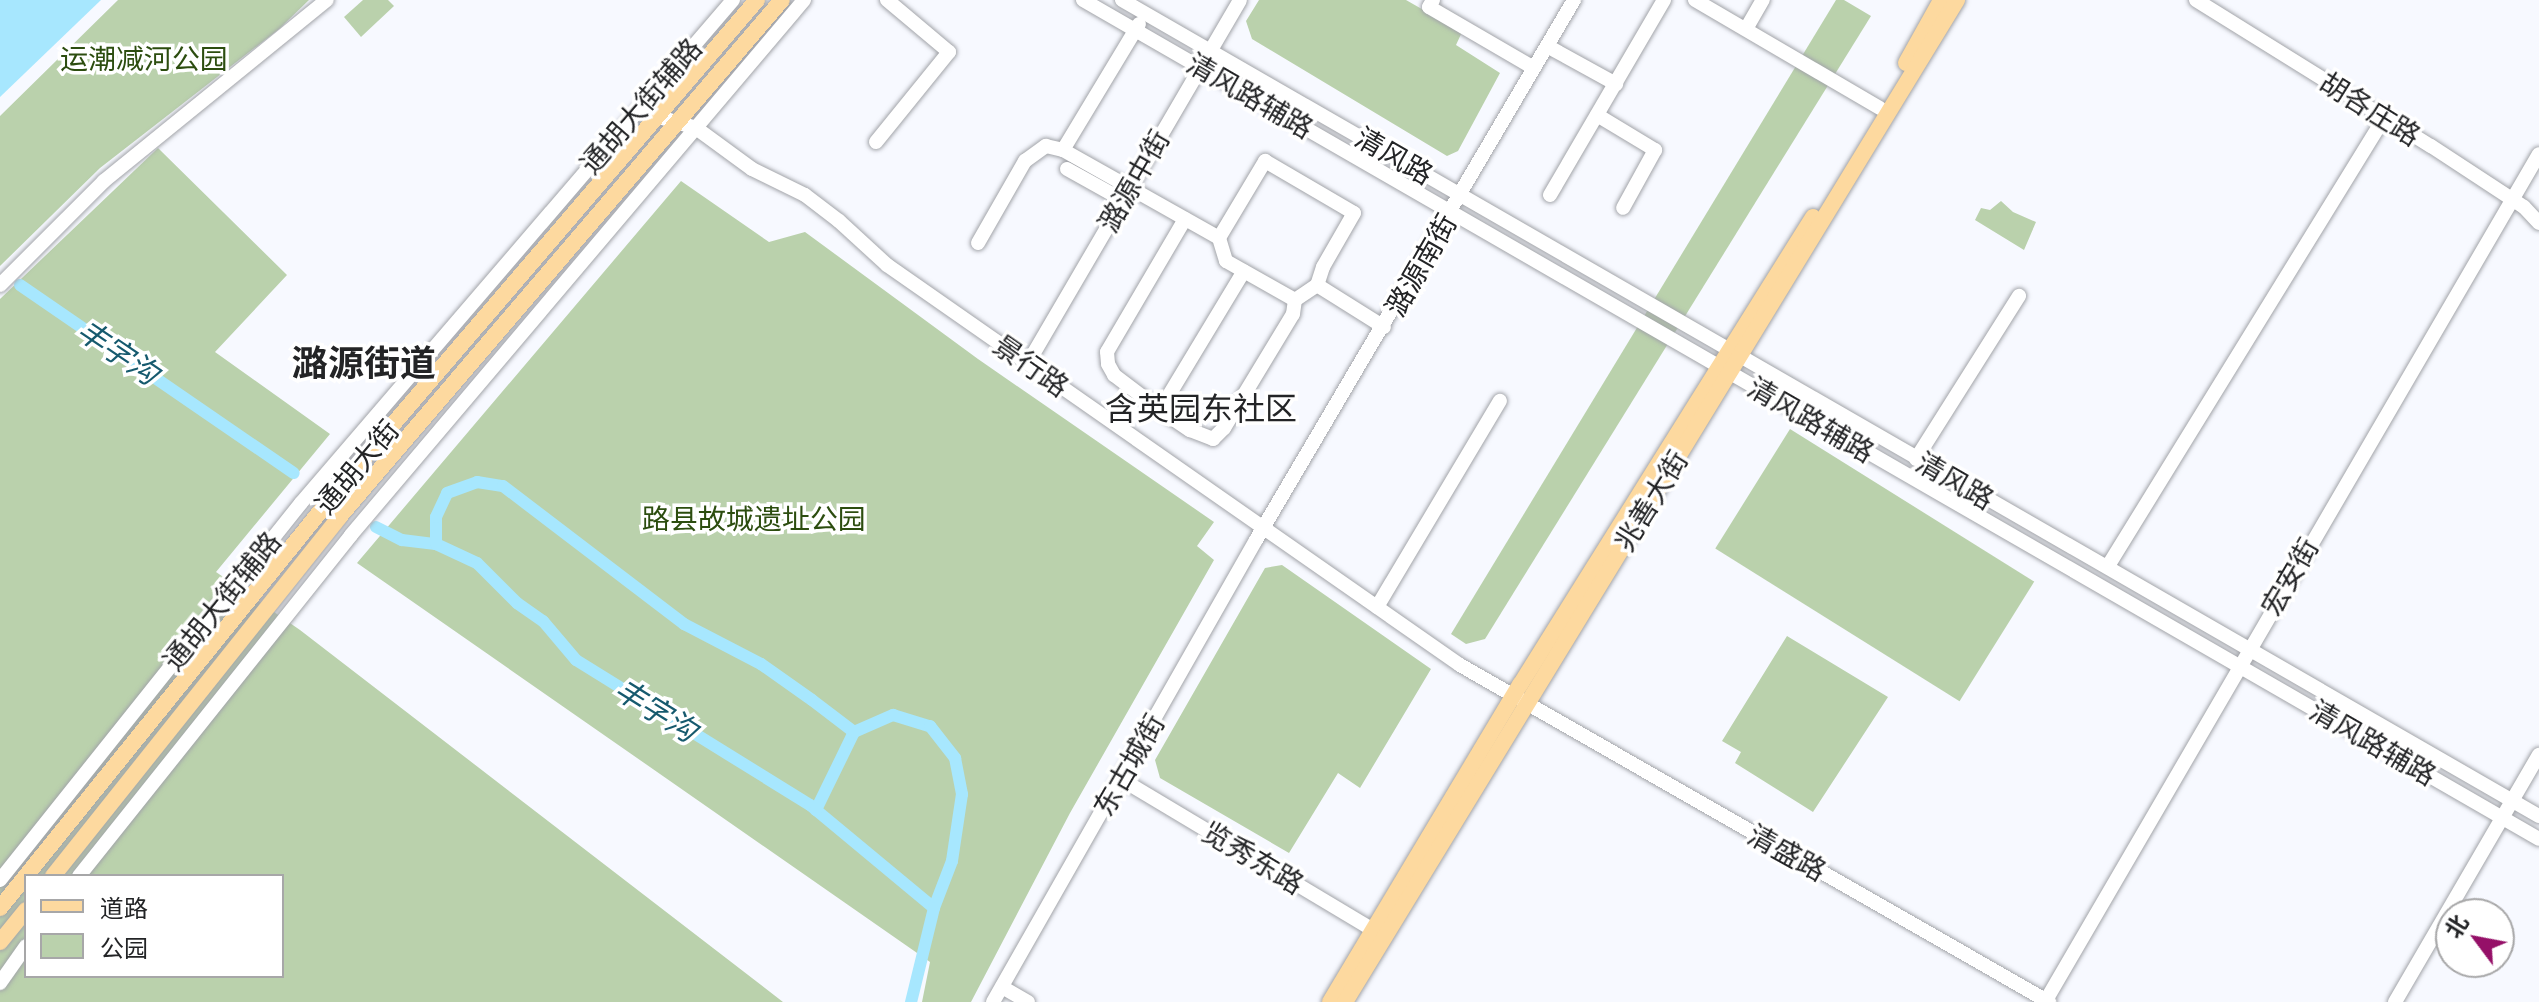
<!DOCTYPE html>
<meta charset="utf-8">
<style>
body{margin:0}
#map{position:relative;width:2539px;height:1002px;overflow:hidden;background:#f7f9ff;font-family:"Golos Text","Noto Sans SC",sans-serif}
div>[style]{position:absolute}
.green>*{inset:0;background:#bad1ac;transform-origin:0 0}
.water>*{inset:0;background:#a7e7fe}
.canal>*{height:12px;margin:-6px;padding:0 6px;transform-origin:6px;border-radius:6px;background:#a7e7fe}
.roads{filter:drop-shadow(0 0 2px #a2a4a9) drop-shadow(0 0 2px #a2a4a9)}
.minor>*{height:14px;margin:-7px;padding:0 7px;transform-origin:7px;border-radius:7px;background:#fff}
.major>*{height:16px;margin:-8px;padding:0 8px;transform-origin:8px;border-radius:8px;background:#fdd99f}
span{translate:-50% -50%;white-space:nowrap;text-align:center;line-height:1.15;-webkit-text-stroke:7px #fff;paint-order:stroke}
.park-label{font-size:28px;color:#2c4d0f}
.street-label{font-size:28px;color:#232426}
.water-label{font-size:30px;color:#165a6e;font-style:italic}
.quarter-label{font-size:32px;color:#232426}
.district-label{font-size:36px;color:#232426;font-weight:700}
.legend{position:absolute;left:24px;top:874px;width:260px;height:104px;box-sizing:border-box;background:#fff;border:2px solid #a7a7a8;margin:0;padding:10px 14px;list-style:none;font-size:24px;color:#232426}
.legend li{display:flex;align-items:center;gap:16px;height:40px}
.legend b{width:40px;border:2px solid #a7a7a8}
.north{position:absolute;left:2435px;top:898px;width:80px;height:80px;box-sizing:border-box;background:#fff;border:2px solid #a7a7a8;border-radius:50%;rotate:302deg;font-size:22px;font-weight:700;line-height:32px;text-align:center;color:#232426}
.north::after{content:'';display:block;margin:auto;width:28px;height:36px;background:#951068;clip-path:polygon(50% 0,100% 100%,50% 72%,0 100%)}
</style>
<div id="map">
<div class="green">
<div style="clip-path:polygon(118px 0,309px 0,279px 29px,100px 168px,0 266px,0 116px)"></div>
<div style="clip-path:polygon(363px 0,388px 0,394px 6px,361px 37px,344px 17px)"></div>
<div style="clip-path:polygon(1259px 0,1406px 0,1462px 32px,1456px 45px,1500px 73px,1458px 151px,1447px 156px,1252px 39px,1246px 21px)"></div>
<div style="clip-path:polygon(1836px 0,1844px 0,1871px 16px,1485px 639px,1466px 644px,1451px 634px)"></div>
<div style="clip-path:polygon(evenodd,158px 148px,287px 275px,215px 352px,330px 434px,216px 572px,300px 630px,783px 1002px,0 1002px,0 299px,158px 148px,26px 876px,282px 876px,282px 976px,26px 976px,26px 876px)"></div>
<div style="clip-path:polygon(681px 181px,769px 242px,805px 232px,978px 359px,1214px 522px,1197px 546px,1214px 560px,1070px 813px,971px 1002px,922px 1002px,930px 962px,357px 563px)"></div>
<div style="clip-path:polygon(2001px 201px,2013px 212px,2036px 222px,2024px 250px,1975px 220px,1981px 208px,1990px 210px)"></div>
<div style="left:1790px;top:429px;width:288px;height:141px;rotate:32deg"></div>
<div style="clip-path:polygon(1282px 565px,1431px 669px,1360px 788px,1338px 773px,1289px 853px,1160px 778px,1155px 760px,1265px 568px)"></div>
<div style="clip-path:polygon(1787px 636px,1888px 697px,1813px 812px,1735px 763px,1741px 752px,1722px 741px)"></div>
</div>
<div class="water">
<div style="clip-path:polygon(0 0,101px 0,0 97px)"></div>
</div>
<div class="canal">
<div style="left:20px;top:285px;width:332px;rotate:34.5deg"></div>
<div style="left:376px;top:527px;width:29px;rotate:27deg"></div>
<div style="left:402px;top:540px;width:34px;rotate:7deg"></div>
<div style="left:436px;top:544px;width:45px;rotate:24.9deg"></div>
<div style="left:477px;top:563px;width:57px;rotate:45deg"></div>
<div style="left:517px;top:603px;width:32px;rotate:35deg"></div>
<div style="left:543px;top:621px;width:51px;rotate:49.8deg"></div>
<div style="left:576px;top:660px;width:275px;rotate:31.8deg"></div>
<div style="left:810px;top:805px;width:161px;rotate:39.7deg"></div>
<div style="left:436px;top:544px;width:27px;rotate:-90deg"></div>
<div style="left:436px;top:517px;width:26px;rotate:-65deg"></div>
<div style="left:447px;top:493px;width:32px;rotate:-20deg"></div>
<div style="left:477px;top:482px;width:26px;rotate:9deg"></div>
<div style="left:503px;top:486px;width:228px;rotate:37.3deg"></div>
<div style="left:684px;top:624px;width:87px;rotate:27.5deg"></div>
<div style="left:761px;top:664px;width:62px;rotate:35.2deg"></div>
<div style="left:812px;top:700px;width:53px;rotate:37.3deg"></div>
<div style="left:854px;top:732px;width:87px;rotate:116deg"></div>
<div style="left:854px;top:732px;width:43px;rotate:-23.6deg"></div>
<div style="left:893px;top:715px;width:39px;rotate:17deg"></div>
<div style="left:930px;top:726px;width:41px;rotate:52deg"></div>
<div style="left:955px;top:758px;width:37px;rotate:79deg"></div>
<div style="left:962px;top:794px;width:68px;rotate:98.5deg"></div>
<div style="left:952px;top:861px;width:50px;rotate:111deg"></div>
<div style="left:934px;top:908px;width:97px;rotate:103.7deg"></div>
</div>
<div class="roads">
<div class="minor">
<div style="left:1083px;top:0;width:1680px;rotate:29.95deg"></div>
<div style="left:1122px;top:0;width:1635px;rotate:29.94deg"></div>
<div style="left:1433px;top:0;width:8px;rotate:120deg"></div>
<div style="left:1429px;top:7px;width:121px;rotate:30.2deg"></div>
<div style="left:1695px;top:0;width:214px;rotate:30.3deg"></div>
<div style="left:2196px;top:0;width:277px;rotate:31.9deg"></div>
<div style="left:2431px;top:146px;width:111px;rotate:33.3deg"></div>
<div style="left:2524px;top:207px;width:22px;rotate:47deg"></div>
<div style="left:1746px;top:29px;width:34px;rotate:-60deg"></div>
<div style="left:1547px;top:46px;width:79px;rotate:28.8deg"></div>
<div style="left:1597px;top:115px;width:68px;rotate:31.1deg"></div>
<div style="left:1655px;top:150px;width:66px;rotate:118.9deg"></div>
<div style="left:656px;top:116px;width:42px;rotate:16.7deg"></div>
<div style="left:696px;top:128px;width:69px;rotate:36.2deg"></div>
<div style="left:752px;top:169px;width:59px;rotate:26.1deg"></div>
<div style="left:805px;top:195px;width:43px;rotate:37.4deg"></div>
<div style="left:839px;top:221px;width:65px;rotate:42.5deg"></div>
<div style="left:887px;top:265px;width:699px;rotate:34.92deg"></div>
<div style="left:1460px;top:665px;width:679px;rotate:29.78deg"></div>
<div style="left:876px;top:142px;width:116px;rotate:-51deg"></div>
<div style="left:949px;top:52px;width:81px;rotate:-140deg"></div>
<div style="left:1063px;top:150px;width:147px;rotate:-58.9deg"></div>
<div style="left:1067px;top:169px;width:64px;rotate:29deg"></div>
<div style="left:1550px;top:195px;width:226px;rotate:-59.7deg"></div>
<div style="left:1185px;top:219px;width:154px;rotate:120.4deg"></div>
<div style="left:1107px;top:352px;width:12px;rotate:85deg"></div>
<div style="left:1108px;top:364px;width:13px;rotate:61deg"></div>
<div style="left:1114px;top:375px;width:58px;rotate:37.3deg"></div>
<div style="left:1160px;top:410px;width:36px;rotate:34deg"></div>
<div style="left:1190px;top:430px;width:25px;rotate:21deg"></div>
<div style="left:1213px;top:439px;width:16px;rotate:-45deg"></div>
<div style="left:1224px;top:428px;width:133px;rotate:-58.8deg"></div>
<div style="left:1293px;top:314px;width:14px;rotate:-82deg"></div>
<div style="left:1219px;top:238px;width:90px;rotate:-59.1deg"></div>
<div style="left:1265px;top:161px;width:103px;rotate:30.3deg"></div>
<div style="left:1354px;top:213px;width:62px;rotate:119.9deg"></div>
<div style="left:1323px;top:267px;width:19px;rotate:108deg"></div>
<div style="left:978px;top:243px;width:95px;rotate:-60.2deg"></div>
<div style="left:1025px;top:161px;width:26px;rotate:-36deg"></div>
<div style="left:1046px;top:146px;width:17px;rotate:13deg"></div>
<div style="left:1063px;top:150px;width:179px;rotate:29.4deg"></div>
<div style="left:1219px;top:238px;width:24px;rotate:73deg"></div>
<div style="left:1226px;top:261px;width:79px;rotate:29.5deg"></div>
<div style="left:1295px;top:300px;width:27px;rotate:-34deg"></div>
<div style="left:1317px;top:285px;width:79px;rotate:32.1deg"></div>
<div style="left:0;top:285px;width:147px;rotate:-45deg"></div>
<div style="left:104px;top:181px;width:287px;rotate:-39.1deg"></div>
<div style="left:1028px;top:363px;width:420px;rotate:-59.7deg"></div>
<div style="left:1160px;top:410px;width:162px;rotate:-58.9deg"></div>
<div style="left:1916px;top:459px;width:193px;rotate:-57.7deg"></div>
<div style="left:2108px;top:566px;width:526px;rotate:-58.36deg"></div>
<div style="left:1377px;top:607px;width:240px;rotate:-59.2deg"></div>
<div style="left:1121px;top:779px;width:304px;rotate:30.9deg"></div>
<div style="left:79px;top:876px;width:436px;rotate:-51.4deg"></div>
<div style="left:351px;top:535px;width:701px;rotate:-49.74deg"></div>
<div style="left:0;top:880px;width:482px;rotate:-51.4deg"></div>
<div style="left:301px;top:503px;width:663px;rotate:-49.34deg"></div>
<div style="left:0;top:983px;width:45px;rotate:-54.9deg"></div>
<div style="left:1002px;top:987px;width:30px;rotate:30deg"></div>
<div style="left:993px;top:1002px;width:532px;rotate:-60.35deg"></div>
<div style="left:1256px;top:540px;width:627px;rotate:-59.51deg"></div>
<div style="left:2045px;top:1002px;width:981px;rotate:-59.78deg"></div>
<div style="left:2395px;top:1002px;width:286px;rotate:-59.8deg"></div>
</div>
<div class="major">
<div style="left:1906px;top:63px;width:72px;rotate:-60.9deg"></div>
<div style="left:53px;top:876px;width:460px;rotate:-51.4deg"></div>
<div style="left:340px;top:516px;width:679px;rotate:-49.42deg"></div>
<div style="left:0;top:908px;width:560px;rotate:-51.08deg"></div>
<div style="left:352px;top:472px;width:622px;rotate:-49.37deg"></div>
<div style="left:0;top:942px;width:41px;rotate:-50.9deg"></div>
<div style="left:1330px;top:1002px;width:370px;rotate:-59.1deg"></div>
<div style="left:1520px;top:685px;width:552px;rotate:-57.95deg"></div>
<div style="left:1345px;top:1002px;width:1174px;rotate:-58.58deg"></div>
</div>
</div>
<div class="park-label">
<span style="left:144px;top:59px">运潮减河公园</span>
<span style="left:754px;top:519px">路县故城遗址公园</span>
</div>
<div class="street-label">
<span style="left:1250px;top:96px;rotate:30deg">清风路辅路</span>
<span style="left:641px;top:106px;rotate:-49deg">通胡大街辅路</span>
<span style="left:2370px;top:109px;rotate:32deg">胡各庄路</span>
<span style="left:1394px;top:156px;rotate:30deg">清风路</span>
<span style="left:1134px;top:181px;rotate:-60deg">潞源中街</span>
<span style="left:1421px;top:265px;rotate:-60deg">潞源南街</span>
<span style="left:1031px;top:366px;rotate:35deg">景行路</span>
<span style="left:1811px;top:420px;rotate:30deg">清风路辅路</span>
<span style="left:357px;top:467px;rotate:-50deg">通胡大街</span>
<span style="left:1955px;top:481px;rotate:30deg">清风路</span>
<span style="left:1651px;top:501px;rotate:-58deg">兆善大街</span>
<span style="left:2290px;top:577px;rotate:-60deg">宏安街</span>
<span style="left:222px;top:601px;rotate:-51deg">通胡大街辅路</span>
<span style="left:2373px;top:743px;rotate:30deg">清风路辅路</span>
<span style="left:1129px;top:765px;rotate:-60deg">东古城街</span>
<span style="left:1787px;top:853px;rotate:29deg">清盛路</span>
<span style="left:1253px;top:858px;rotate:31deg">览秀东路</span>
</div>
<div class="water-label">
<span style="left:118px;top:352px;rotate:34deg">丰字沟</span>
<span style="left:656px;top:710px;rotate:32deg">丰字沟</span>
</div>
<div class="quarter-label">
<span style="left:1201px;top:408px">含英园东社区</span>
</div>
<div class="district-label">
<span style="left:364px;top:363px">潞源街道</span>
</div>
<ul class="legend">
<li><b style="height:10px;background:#fdd99f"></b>道路</li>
<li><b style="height:22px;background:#bad1ac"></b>公园</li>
</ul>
<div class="north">北</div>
</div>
